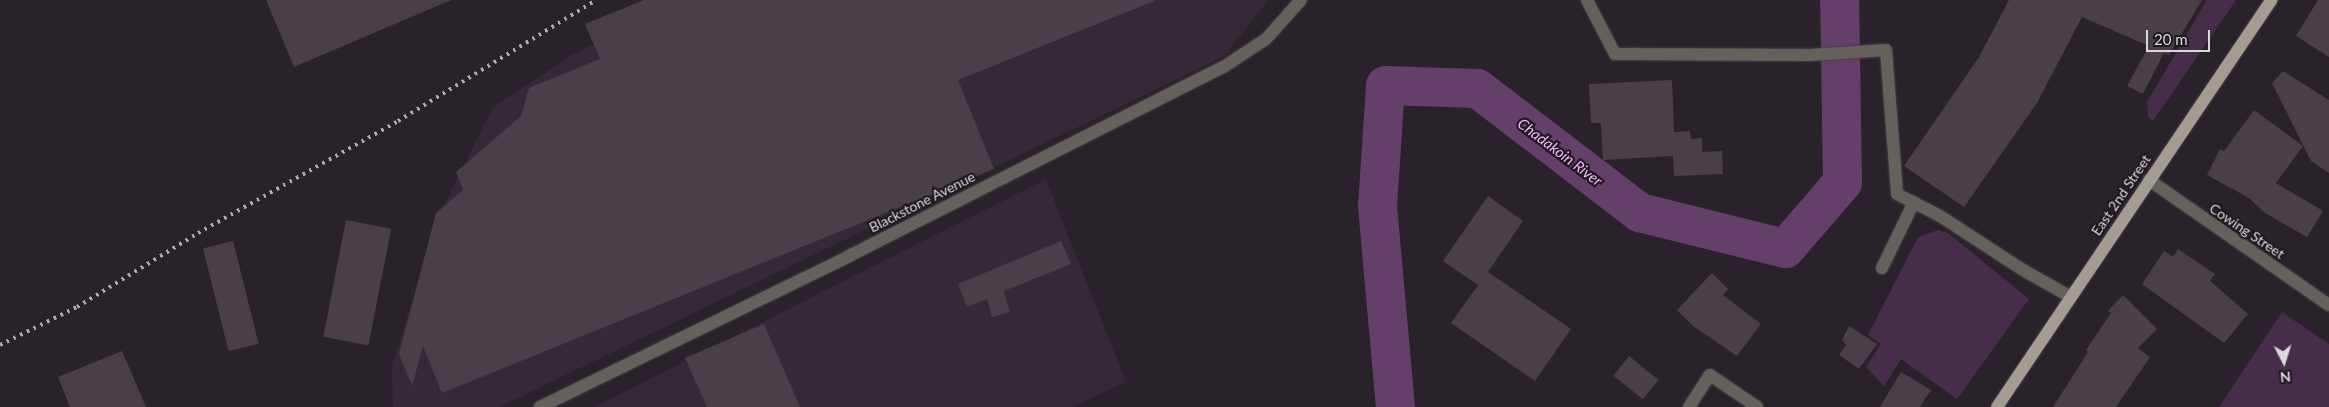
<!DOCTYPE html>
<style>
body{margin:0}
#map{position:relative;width:2329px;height:407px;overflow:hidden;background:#2a222b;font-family:Lato,sans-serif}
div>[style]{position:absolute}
.built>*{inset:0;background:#352937}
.green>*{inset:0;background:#462d49}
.river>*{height:39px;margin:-19.5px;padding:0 19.5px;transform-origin:19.5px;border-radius:19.5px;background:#643f69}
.building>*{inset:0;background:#483f49;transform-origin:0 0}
.roads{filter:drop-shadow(0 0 1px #463f47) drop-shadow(0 0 1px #463f47)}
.street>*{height:12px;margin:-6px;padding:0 6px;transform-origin:6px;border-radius:6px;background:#64615c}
.primary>*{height:12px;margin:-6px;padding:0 6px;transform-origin:6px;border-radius:6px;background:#a29c91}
.rail>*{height:4px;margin-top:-2px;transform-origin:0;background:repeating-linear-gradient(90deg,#afa9b0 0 2.5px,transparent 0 7.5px)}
span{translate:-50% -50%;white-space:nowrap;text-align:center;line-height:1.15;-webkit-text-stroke:4.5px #211921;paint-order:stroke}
.street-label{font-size:14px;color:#dcd7dd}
.water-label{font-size:15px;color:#f3b7fa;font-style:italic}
.north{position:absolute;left:2259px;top:337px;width:50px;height:50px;-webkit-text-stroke:4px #211921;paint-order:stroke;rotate:175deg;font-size:14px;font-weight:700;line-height:20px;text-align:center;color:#dcd7dd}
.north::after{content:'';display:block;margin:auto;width:18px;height:22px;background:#dcd7dd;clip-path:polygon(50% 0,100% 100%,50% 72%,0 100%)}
.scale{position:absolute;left:2146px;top:30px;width:64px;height:22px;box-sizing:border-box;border:2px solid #dcd7dd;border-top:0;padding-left:6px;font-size:15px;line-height:18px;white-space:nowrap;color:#dcd7dd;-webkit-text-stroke:4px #211921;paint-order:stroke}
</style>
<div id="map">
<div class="built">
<div style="clip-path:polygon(681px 0,1268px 0,1225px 56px,499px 407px,393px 407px,392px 365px,441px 211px,493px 107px,572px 55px)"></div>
<div style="clip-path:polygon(1046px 179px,1126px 382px,1072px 407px,594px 407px)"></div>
</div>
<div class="green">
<div style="clip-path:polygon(2207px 0,2236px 0,2153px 121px,2148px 117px,2147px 102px)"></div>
<div style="clip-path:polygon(1938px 230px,1948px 233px,2029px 299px,1957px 399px,1901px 359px,1884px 386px,1866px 367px,1881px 344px,1868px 335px,1918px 237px)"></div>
<div style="clip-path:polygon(2282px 312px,2329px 344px,2329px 407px,2219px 407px)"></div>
</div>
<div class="river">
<div style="left:1395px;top:407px;width:202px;rotate:-95.1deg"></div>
<div style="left:1377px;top:206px;width:121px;rotate:-86.2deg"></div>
<div style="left:1385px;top:85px;width:92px;rotate:1.9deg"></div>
<div style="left:1477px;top:88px;width:204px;rotate:37.4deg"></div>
<div style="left:1639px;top:212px;width:150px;rotate:13.9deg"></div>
<div style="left:1785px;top:248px;width:87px;rotate:-49.2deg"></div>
<div style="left:1842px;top:182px;width:182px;rotate:-90.9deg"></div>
</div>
<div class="building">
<div style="clip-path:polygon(266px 0,451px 0,294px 67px)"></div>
<div style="clip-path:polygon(644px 0,1154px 0,1154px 1px,958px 80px,994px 169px,442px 393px,423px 346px,412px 386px,399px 354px,436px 213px,463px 190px,456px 172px,521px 116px,529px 88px,600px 59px,585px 24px)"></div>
<div style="clip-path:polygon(2009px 0,2202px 0,2169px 55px,2164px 53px,2143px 94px,2127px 86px,2149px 46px,2082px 17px,2037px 103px,1964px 207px,1904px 166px,1979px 57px)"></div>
<div style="clip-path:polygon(2318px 0,2329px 0,2329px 57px,2296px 36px)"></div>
<div style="clip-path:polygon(2283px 71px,2329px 100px,2329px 173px,2311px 161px,2272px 83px)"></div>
<div style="clip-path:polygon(1672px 80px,1674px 132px,1690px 131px,1691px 139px,1702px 138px,1702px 152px,1722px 151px,1723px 174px,1674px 176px,1673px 156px,1603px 160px,1601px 123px,1591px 123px,1589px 84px)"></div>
<div style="clip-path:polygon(2254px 110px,2303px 146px,2276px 183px,2323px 211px,2307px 237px,2265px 213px,2249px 198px,2207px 175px,2220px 149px,2224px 151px)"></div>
<div style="clip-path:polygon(1488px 196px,1523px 221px,1488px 272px,1571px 329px,1535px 381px,1451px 323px,1478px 285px,1443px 261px)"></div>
<div style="left:346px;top:220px;width:46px;height:119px;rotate:11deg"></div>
<div style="left:233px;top:241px;width:106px;height:31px;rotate:76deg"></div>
<div style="clip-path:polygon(1061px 241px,1071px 264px,1004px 291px,1010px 312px,992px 317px,987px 299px,967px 307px,958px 284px)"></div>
<div style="clip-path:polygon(2178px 249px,2215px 274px,2210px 281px,2248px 314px,2224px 343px,2142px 284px,2164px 251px,2173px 257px)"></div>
<div style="clip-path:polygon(1712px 273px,1728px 289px,1723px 295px,1761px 324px,1737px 356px,1693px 326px,1677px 310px)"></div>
<div style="clip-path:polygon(2123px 295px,2157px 329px,2138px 348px,2150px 357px,2116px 407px,2053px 407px,2088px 352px,2086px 350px,2111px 313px,2108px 311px)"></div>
<div style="clip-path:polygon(764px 324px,800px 407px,707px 407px,685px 358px)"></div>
<div style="clip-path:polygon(1849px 326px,1877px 344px,1859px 369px,1839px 355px,1846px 345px,1842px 340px)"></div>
<div style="clip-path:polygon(122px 351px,146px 407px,70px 407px,58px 377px)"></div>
<div style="left:1629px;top:356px;width:38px;height:25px;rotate:39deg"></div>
<div style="clip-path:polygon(1901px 372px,1931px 390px,1920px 407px,1880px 407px)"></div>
</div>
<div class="roads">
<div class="street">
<div style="left:1587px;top:0;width:61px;rotate:62.6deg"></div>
<div style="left:1615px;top:54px;width:195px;rotate:0.3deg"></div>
<div style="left:1810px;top:55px;width:76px;rotate:-3.8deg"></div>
<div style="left:1886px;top:50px;width:144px;rotate:85.6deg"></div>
<div style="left:1897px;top:194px;width:48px;rotate:27.1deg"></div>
<div style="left:1940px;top:216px;width:99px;rotate:33deg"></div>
<div style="left:2023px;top:270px;width:55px;rotate:29.4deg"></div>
<div style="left:2149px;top:180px;width:219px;rotate:34.8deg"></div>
<div style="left:1882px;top:268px;width:73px;rotate:-64.1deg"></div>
<div style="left:540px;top:407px;width:344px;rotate:-26deg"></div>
<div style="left:849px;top:256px;width:421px;rotate:-26.8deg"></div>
<div style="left:1225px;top:66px;width:49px;rotate:-33.4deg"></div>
<div style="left:1266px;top:39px;width:52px;rotate:-48.1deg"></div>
<div style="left:1689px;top:407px;width:38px;rotate:-57deg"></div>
<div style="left:1710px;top:375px;width:57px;rotate:34.2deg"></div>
</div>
<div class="primary">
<div style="left:1997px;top:407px;width:491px;rotate:-56deg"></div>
</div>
</div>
<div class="rail">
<div style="left:0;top:345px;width:86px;rotate:-26.3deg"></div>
<div style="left:77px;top:307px;width:142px;rotate:-31.4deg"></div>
<div style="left:198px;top:233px;width:229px;rotate:-29.2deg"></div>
<div style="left:398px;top:121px;width:232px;rotate:-31.4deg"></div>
</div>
<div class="street-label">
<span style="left:2121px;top:195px;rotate:-56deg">East 2nd Street</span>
<span style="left:922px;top:202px;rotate:-27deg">Blackstone Avenue</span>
<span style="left:2247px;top:231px;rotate:34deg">Cowing Street</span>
</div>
<div class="water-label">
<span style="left:1560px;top:152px;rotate:37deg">Chadakoin River</span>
</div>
<div class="north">N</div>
<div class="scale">20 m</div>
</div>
